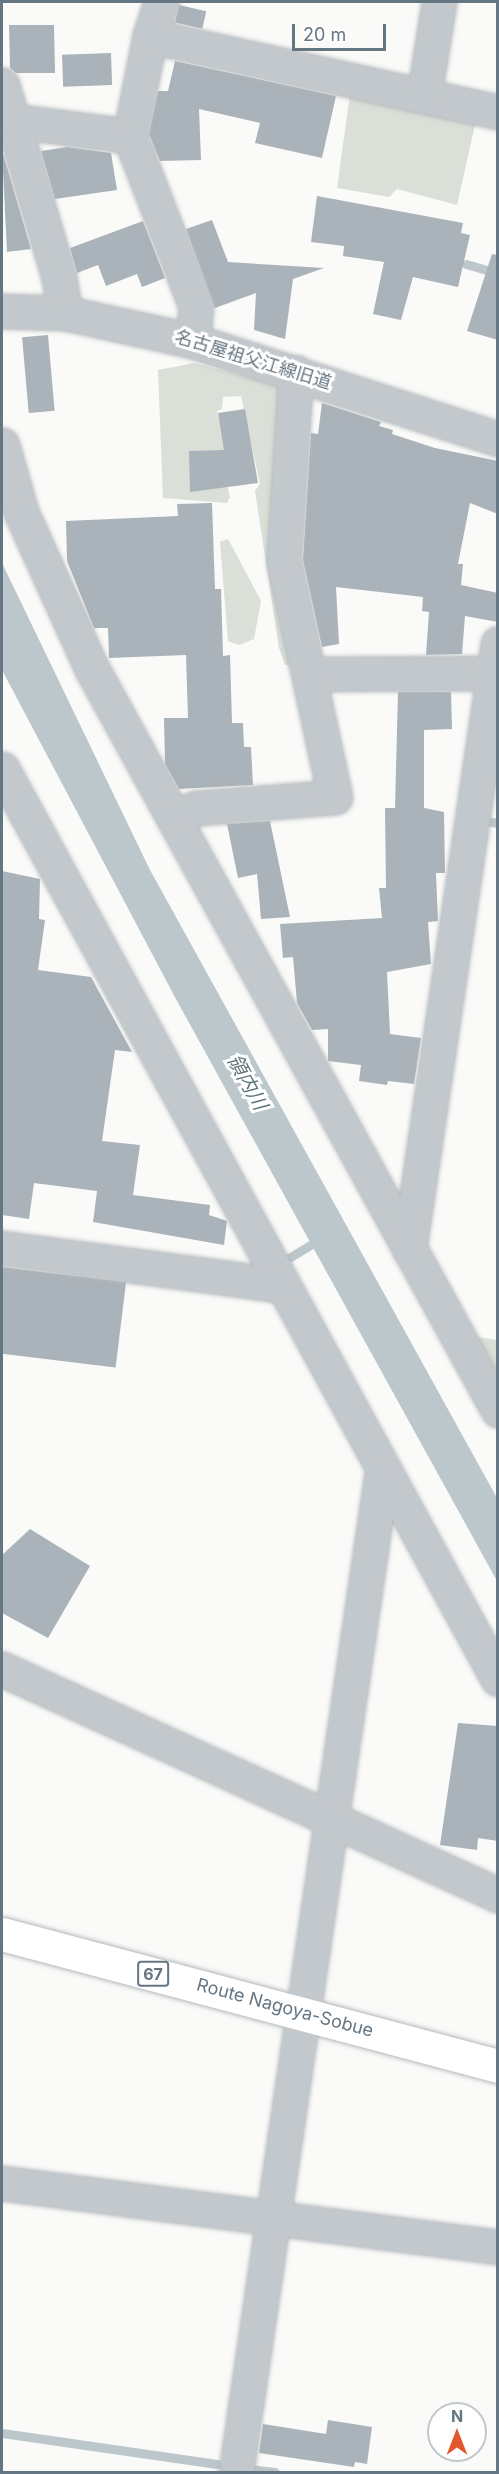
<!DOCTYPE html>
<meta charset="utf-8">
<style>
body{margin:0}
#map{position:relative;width:499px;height:2474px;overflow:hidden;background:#fafaf8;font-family:Inter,"Noto Sans JP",sans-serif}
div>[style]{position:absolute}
.green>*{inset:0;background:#dadfd7}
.water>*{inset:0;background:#bbc7cb}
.stream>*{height:9px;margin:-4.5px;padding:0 4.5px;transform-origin:4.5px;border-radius:4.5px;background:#bbc7cb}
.building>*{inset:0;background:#aab3b9;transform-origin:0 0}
.roads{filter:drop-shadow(0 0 2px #b5babe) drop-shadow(0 0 2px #b5babe)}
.minor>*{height:33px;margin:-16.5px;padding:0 16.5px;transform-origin:16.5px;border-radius:16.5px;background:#c3c8cc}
.tertiary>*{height:33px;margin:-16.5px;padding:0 16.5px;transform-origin:16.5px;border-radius:16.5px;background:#c3c8cc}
.primary>*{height:33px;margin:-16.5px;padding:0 16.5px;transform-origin:16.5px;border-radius:16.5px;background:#fff}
span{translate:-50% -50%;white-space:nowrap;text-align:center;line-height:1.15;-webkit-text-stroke:6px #fff;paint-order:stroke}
.shield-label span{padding:2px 4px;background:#fff;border:2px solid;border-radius:4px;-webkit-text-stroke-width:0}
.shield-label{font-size:16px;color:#657683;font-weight:700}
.street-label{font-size:18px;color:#657683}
.water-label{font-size:20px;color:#60757c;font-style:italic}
.frame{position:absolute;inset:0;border:3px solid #657683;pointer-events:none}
.north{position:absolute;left:427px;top:2402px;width:60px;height:60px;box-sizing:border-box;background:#fff;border:2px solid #c1c8cd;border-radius:50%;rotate:0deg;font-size:16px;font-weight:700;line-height:24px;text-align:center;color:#657683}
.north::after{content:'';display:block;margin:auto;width:21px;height:27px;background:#e4572e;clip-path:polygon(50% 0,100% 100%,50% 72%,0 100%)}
.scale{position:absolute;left:292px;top:24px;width:94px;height:27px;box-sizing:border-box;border:3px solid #657683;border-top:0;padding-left:8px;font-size:18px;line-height:21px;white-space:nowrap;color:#657683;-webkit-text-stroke:4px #fff;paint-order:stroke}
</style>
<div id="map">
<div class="green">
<div style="clip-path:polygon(350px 94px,471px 117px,475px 125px,457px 205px,397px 189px,389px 197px,337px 188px)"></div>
<div style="clip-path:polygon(194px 363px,282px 386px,294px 665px,285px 665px,279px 648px,255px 491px,260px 484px,241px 396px,223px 397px,222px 409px,217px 411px,227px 453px,221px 460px,230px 497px,227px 503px,163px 498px,158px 370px)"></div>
<div style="clip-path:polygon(228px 539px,261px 601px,254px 639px,239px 645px,228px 641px,220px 542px)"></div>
<div style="clip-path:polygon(471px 1336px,497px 1340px,497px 1381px)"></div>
</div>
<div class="water">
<div style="clip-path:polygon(2px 563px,150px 870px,497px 1498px,497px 1581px,177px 1001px,2px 670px)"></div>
</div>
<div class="stream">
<div style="left:466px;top:264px;width:33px;rotate:16deg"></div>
<div style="left:485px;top:821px;width:13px;rotate:9deg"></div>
<div style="left:287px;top:1259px;width:39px;rotate:-31deg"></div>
<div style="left:2px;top:2433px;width:217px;rotate:8.2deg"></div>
<div style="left:250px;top:2469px;width:25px;rotate:7deg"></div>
</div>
<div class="building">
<div style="left:179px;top:5px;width:28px;height:18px;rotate:13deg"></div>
<div style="clip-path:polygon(9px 25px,54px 25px,55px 73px,16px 73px,10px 68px)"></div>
<div style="left:111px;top:53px;width:32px;height:49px;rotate:88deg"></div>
<div style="clip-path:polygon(175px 61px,336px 96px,322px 158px,255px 143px,260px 123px,199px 109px,201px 160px,160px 161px,149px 134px,158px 91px,168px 91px)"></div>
<div style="clip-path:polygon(67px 147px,111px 153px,117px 190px,55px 199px,41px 151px)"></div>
<div style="clip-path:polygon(2px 150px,31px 249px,7px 252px)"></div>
<div style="clip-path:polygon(317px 196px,463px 223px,461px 233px,470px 235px,458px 287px,413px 277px,401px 320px,373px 314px,384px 262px,343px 256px,344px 246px,311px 242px)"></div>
<div style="clip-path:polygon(212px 220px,228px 262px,324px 268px,293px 279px,285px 339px,254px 330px,256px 293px,215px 308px,186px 229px)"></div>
<div style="clip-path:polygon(143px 221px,165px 278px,142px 287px,137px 274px,106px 286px,98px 265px,77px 273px,70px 248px)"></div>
<div style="clip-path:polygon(492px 254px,498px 255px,498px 340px,467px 331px)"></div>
<div style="left:48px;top:335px;width:76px;height:26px;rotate:85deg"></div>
<div style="clip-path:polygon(322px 403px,381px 422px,379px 426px,393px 430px,392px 434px,435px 448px,498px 461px,498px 514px,470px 503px,458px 564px,463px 564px,461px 585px,498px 593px,498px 622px,465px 616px,462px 654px,426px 655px,429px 612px,422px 611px,423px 597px,336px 587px,339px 644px,322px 647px,303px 560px,311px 433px,318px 434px)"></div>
<div style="clip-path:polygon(245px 409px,258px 483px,190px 492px,189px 451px,224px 450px,218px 413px)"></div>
<div style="clip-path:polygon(212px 503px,215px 589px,221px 589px,223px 656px,230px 655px,232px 723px,243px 723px,244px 747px,251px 747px,253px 785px,179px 789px,165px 764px,164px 718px,188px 718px,186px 655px,109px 658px,108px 628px,94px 628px,67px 561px,66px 521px,178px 516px,177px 504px)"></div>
<div style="clip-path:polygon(398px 692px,451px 692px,452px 729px,424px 730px,424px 808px,444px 812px,445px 873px,436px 873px,438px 921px,428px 922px,431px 964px,387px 972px,390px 1034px,421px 1038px,414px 1084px,388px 1081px,387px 1085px,359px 1081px,361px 1065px,328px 1061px,328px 1029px,312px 1030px,297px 1003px,293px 957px,283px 958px,280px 924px,382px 918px,379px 888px,386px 888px,385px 808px,395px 808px)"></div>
<div style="clip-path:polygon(270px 821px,290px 917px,261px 919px,257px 874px,238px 878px,227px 824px)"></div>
<div style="clip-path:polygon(2px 871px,40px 879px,39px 919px,45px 920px,38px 970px,91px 977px,132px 1052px,115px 1050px,102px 1141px,140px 1145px,133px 1195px,210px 1205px,209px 1215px,227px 1221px,224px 1245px,93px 1222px,97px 1191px,34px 1183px,29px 1219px,2px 1215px)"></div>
<div style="left:2px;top:1267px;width:125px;height:86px;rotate:7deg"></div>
<div style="clip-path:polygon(30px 1529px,90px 1566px,48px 1638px,2px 1613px,2px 1555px)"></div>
<div style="clip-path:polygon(458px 1723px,498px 1726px,498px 1841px,478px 1838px,477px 1850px,440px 1845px)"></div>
<div style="clip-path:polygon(328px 2420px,372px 2427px,367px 2464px,355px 2462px,354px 2467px,259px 2453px,263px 2424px,326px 2434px)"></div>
</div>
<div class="roads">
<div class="minor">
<div style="left:150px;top:36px;width:36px;rotate:-72deg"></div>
<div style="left:2px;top:85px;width:201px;rotate:73.5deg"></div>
<div style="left:59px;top:278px;width:36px;rotate:80deg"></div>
<div style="left:424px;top:96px;width:76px;rotate:12.2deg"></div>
<div style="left:14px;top:121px;width:117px;rotate:7.4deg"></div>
<div style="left:130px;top:136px;width:102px;rotate:-78.7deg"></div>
<div style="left:150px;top:36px;width:280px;rotate:12.4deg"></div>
<div style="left:424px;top:96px;width:95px;rotate:-80.9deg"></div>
<div style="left:130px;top:136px;width:182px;rotate:68.8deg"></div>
<div style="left:196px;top:306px;width:35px;rotate:95deg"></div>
<div style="left:2px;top:445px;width:70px;rotate:74.2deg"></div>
<div style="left:21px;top:512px;width:172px;rotate:65.7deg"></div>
<div style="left:92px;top:669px;width:845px;rotate:61.28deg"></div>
<div style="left:309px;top:674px;width:184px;rotate:-0.3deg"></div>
<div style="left:2px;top:769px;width:1036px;rotate:61.41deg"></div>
<div style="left:173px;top:817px;width:25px;rotate:-21deg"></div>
<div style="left:196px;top:808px;width:139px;rotate:-4.5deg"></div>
<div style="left:335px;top:797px;width:241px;rotate:-102.2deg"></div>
<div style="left:284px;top:561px;width:189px;rotate:-86.4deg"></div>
<div style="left:2px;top:1248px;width:280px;rotate:7.6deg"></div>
<div style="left:409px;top:1249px;width:612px;rotate:-81.63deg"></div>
<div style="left:2px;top:2183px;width:500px;rotate:7.35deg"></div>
<div style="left:236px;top:2472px;width:1010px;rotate:-81.69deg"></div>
</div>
<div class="tertiary">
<div style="left:2px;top:311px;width:63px;rotate:1.8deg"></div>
<div style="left:65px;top:313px;width:131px;rotate:12.3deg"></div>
<div style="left:193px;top:341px;width:320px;rotate:17.8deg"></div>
<div style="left:2px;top:1669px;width:545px;rotate:24.5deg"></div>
</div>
<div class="primary">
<div style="left:2px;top:1934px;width:513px;rotate:14.9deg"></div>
</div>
</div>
<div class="shield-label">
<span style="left:153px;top:1974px">67</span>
</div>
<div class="street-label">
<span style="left:253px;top:360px;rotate:17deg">名古屋祖父江線旧道</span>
<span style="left:285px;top:2008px;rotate:15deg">Route Nagoya-Sobue</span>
</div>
<div class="water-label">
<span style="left:247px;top:1082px;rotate:61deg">領内川</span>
</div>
<div class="frame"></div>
<div class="north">N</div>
<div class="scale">20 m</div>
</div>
